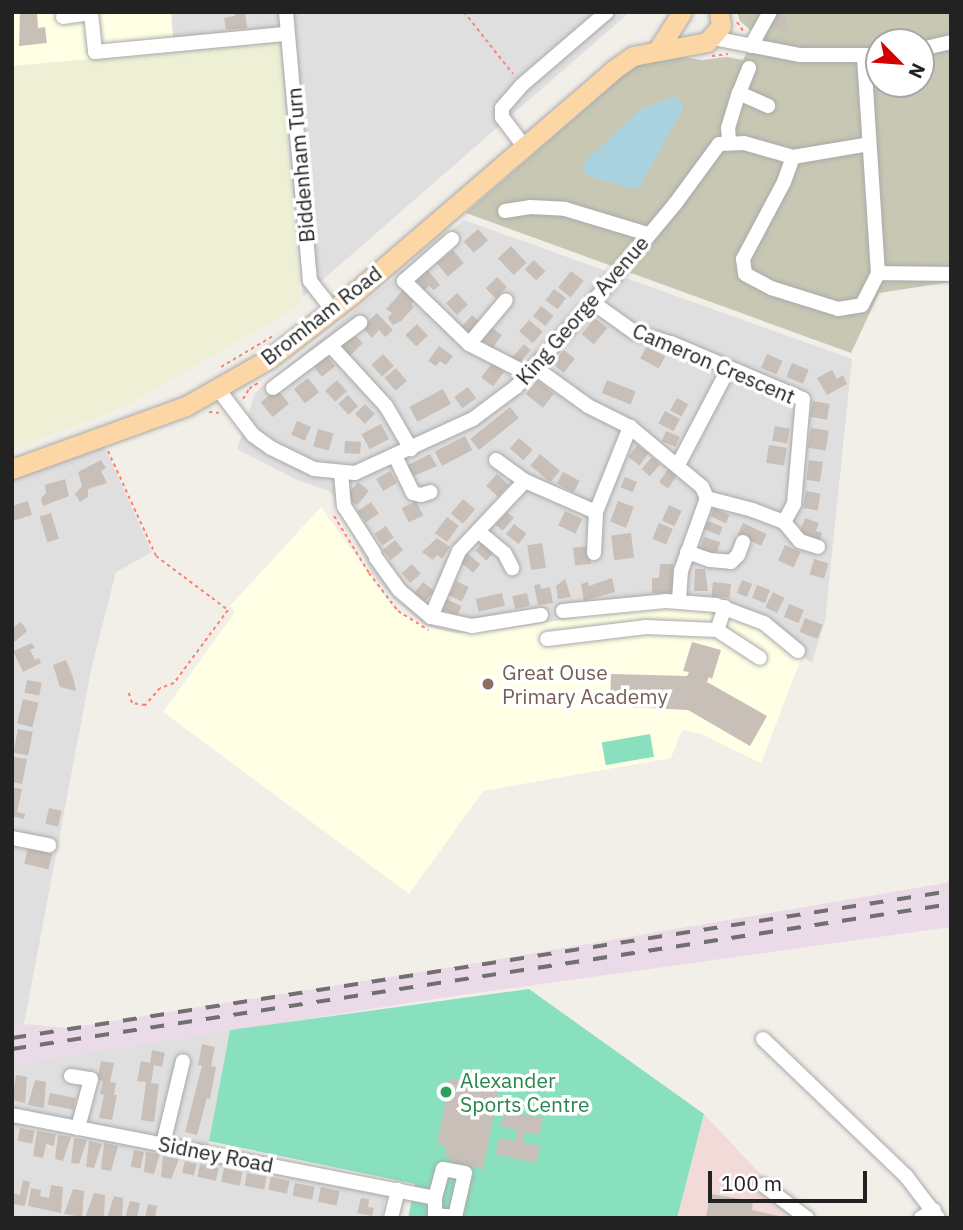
<!DOCTYPE html>
<style>
body{margin:0}
#map{position:relative;width:963px;height:1230px;overflow:hidden;background:#f2efe9;font-family:"IBM Plex Sans",sans-serif}
div>[style]{position:absolute}
.residential>*{inset:0;background:#e0dfdf}
.commercial>*{inset:0;background:#f2dad9}
.industrial>*{inset:0;background:#ebdbe8}
.education>*{inset:0;background:#ffffe5}
.construction>*{inset:0;background:#c7c7b4}
.farmland>*{inset:0;background:#eef0d5}
.pitch>*{inset:0;background:#88e0be;transform-origin:0 0}
.water>*{inset:0;background:#aad3df}
.building>*{inset:0;background:#c7bfb8;transform-origin:0 0}
.path>*{height:2px;margin-top:-1px;transform-origin:0;background:repeating-linear-gradient(90deg,#fa8072 0 3.5px,transparent 0 7px)}
.roads{filter:drop-shadow(0 0 2px #a9a9a9) drop-shadow(0 0 2px #a9a9a9)}
.minor>*{height:14px;margin:-7px;padding:0 7px;transform-origin:7px;border-radius:7px;background:#fff}
.major>*{height:19px;margin:-9.5px;padding:0 9.5px;transform-origin:9.5px;border-radius:9.5px;background:#fcd6a4}
.rail>*{height:3.5px;margin-top:-1.75px;transform-origin:0;background:repeating-linear-gradient(90deg,#707070 0 14px,transparent 0 28px)}
.dots>*{width:19px;height:19px;translate:-50% -50%;box-sizing:border-box;border:4px solid #fff;border-radius:50%}
span{translate:-50% -50%;white-space:nowrap;text-align:center;line-height:1.15;-webkit-text-stroke:7px #fff;paint-order:stroke}
.street-label{font-size:21px;color:#222}
.education-label{font-size:21px;color:#785e54}
.left{translate:0 -50%;text-align:left}
.leisure-label{font-size:21px;color:#27864d}
.frame{position:absolute;inset:0;border:14px solid #222;pointer-events:none}
.north{position:absolute;left:865px;top:28px;width:70px;height:70px;box-sizing:border-box;background:#fff;border:2px solid #a7a7a7;border-radius:50%;rotate:115deg;font-size:19px;font-weight:700;line-height:28px;text-align:center;color:#222}
.north::after{content:'';display:block;margin:auto;width:24px;height:32px;background:#d40000;clip-path:polygon(50% 0,100% 100%,50% 72%,0 100%)}
.scale{position:absolute;left:708px;top:1171px;width:159px;height:32px;box-sizing:border-box;border:4px solid #222;border-top:0;padding-left:9px;font-size:21px;line-height:24px;white-space:nowrap;color:#222;-webkit-text-stroke:5px #fff;paint-order:stroke}
</style>
<div id="map">
<div class="residential">
<div style="clip-path:polygon(171px 12px,630px 12px,303px 297px,280px 42px,174px 53px)"></div>
<div style="clip-path:polygon(464px 220px,852px 359px,825px 621px,812px 663px,761px 626px,593px 615px,485px 632px,456px 633px,427px 627px,395px 600px,372px 574px,331px 492px,295px 479px,237px 449px,255px 393px)"></div>
<div style="clip-path:polygon(104px 446px,152px 552px,116px 572px,91px 670px,24px 1024px,12px 1026px,12px 475px,14px 478px)"></div>
<div style="clip-path:polygon(230px 1030px,206px 1157px,386px 1195px,381px 1218px,12px 1218px,12px 1065px)"></div>
</div>
<div class="commercial">
<div style="clip-path:polygon(704px 1114px,769px 1183px,813px 1218px,677px 1218px)"></div>
</div>
<div class="industrial">
<div style="clip-path:polygon(951px 882px,951px 927px,455px 996px,12px 1065px,12px 1026px,24px 1024px,68px 1028px,470px 964px)"></div>
</div>
<div class="education">
<div style="clip-path:polygon(12px 12px,171px 12px,174px 53px,12px 66px)"></div>
<div style="clip-path:polygon(321px 507px,395px 610px,427px 627px,456px 633px,485px 632px,593px 615px,698px 605px,762px 626px,802px 656px,761px 763px,701px 734px,682px 730px,671px 758px,483px 791px,409px 894px,163px 712px,235px 612px,230px 606px)"></div>
</div>
<div class="construction">
<div style="clip-path:polygon(evenodd,737px 12px,951px 12px,951px 282px,879px 293px,851px 353px,466px 213px,634px 66px,675px 56px,702px 60px,727px 57px,743px 60px,755px 34px,740px 21px,737px 12px,879px 42px,921px 42px,921px 84px,879px 84px,879px 42px)"></div>
</div>
<div class="farmland">
<div style="clip-path:polygon(280px 42px,300px 305px,128px 405px,12px 450px,12px 66px)"></div>
</div>
<div class="pitch">
<div style="left:650px;top:734px;width:23px;height:49px;rotate:80deg"></div>
<div style="clip-path:polygon(529px 989px,704px 1114px,677px 1218px,408px 1218px,415px 1184px,209px 1141px,230px 1030px)"></div>
</div>
<div class="water">
<div style="clip-path:polygon(673px 96px,681px 100px,683px 109px,641px 184px,634px 189px,590px 177px,583px 171px,583px 163px,640px 110px)"></div>
</div>
<div class="building">
<div style="clip-path:polygon(20px 12px,37px 12px,38px 28px,45px 27px,47px 43px,19px 46px)"></div>
<div style="clip-path:polygon(235px 12px,245px 12px,247px 28px,226px 30px,224px 18px,235px 16px)"></div>
<div style="clip-path:polygon(778px 12px,787px 17px,784px 23px,788px 25px,784px 32px,771px 24px)"></div>
<div style="left:478px;top:229px;width:15px;height:19px;rotate:48deg"></div>
<div style="left:511px;top:246px;width:23px;height:18px;rotate:47deg"></div>
<div style="left:453px;top:250px;width:17px;height:21px;rotate:50deg"></div>
<div style="left:534px;top:260px;width:16px;height:13px;rotate:45deg"></div>
<div style="clip-path:polygon(426px 268px,440px 285px,434px 290px,429px 286px,424px 290px,414px 278px)"></div>
<div style="left:571px;top:271px;width:16px;height:21px;rotate:38deg"></div>
<div style="left:497px;top:277px;width:14px;height:16px;rotate:45deg"></div>
<div style="left:554px;top:289px;width:15px;height:14px;rotate:37deg"></div>
<div style="clip-path:polygon(403px 290px,414px 301px,411px 304px,414px 307px,401px 321px,393px 325px,388px 318px,392px 313px,386px 309px)"></div>
<div style="left:457px;top:293px;width:16px;height:15px;rotate:47deg"></div>
<div style="left:541px;top:306px;width:16px;height:13px;rotate:38deg"></div>
<div style="clip-path:polygon(377px 313px,393px 330px,385px 337px,379px 330px,372px 338px,362px 327px)"></div>
<div style="left:472px;top:315px;width:9px;height:16px;rotate:41deg"></div>
<div style="left:595px;top:318px;width:16px;height:21px;rotate:40deg"></div>
<div style="left:529px;top:320px;width:18px;height:15px;rotate:41deg"></div>
<div style="left:417px;top:324px;width:16px;height:16px;rotate:47deg"></div>
<div style="left:492px;top:328px;width:12px;height:16px;rotate:35deg"></div>
<div style="left:353px;top:333px;width:14px;height:18px;rotate:45deg"></div>
<div style="left:524px;top:344px;width:9px;height:18px;rotate:41deg"></div>
<div style="clip-path:polygon(439px 346px,453px 356px,446px 365px,440px 361px,436px 366px,428px 361px)"></div>
<div style="left:647px;top:346px;width:21px;height:14px;rotate:29deg"></div>
<div style="left:564px;top:350px;width:14px;height:18px;rotate:39deg"></div>
<div style="left:383px;top:354px;width:16px;height:16px;rotate:47deg"></div>
<div style="left:767px;top:354px;width:17px;height:15px;rotate:24deg"></div>
<div style="left:327px;top:356px;width:13px;height:17px;rotate:51deg"></div>
<div style="left:492px;top:363px;width:15px;height:18px;rotate:37deg"></div>
<div style="left:792px;top:363px;width:18px;height:15px;rotate:22deg"></div>
<div style="left:396px;top:368px;width:17px;height:15px;rotate:50deg"></div>
<div style="clip-path:polygon(832px 370px,837px 379px,843px 375px,847px 384px,827px 395px,817px 378px)"></div>
<div style="left:308px;top:378px;width:18px;height:18px;rotate:52deg"></div>
<div style="left:337px;top:380px;width:15px;height:16px;rotate:48deg"></div>
<div style="left:537px;top:380px;width:22px;height:18px;rotate:39deg"></div>
<div style="left:607px;top:380px;width:31px;height:14px;rotate:22deg"></div>
<div style="left:468px;top:387px;width:14px;height:17px;rotate:54deg"></div>
<div style="left:277px;top:389px;width:19px;height:21px;rotate:51deg"></div>
<div style="left:443px;top:389px;width:17px;height:38px;rotate:62deg"></div>
<div style="left:348px;top:395px;width:15px;height:13px;rotate:48deg"></div>
<div style="left:677px;top:398px;width:13px;height:14px;rotate:29deg"></div>
<div style="left:813px;top:401px;width:17px;height:16px;rotate:10deg"></div>
<div style="left:365px;top:404px;width:14px;height:14px;rotate:45deg"></div>
<div style="left:510px;top:407px;width:14px;height:51px;rotate:51deg"></div>
<div style="left:665px;top:411px;width:17px;height:14px;rotate:28deg"></div>
<div style="left:297px;top:421px;width:15px;height:15px;rotate:23deg"></div>
<div style="left:381px;top:424px;width:17px;height:22px;rotate:62deg"></div>
<div style="left:775px;top:426px;width:15px;height:15px;rotate:11deg"></div>
<div style="left:811px;top:428px;width:18px;height:20px;rotate:9deg"></div>
<div style="left:318px;top:429px;width:16px;height:18px;rotate:15deg"></div>
<div style="left:666px;top:431px;width:15px;height:11px;rotate:23deg"></div>
<div style="left:465px;top:436px;width:16px;height:34px;rotate:63deg"></div>
<div style="left:519px;top:438px;width:18px;height:14px;rotate:41deg"></div>
<div style="left:345px;top:441px;width:16px;height:12px;rotate:4deg"></div>
<div style="left:637px;top:445px;width:14px;height:15px;rotate:36deg"></div>
<div style="left:769px;top:445px;width:18px;height:18px;rotate:9deg"></div>
<div style="clip-path:polygon(430px 454px,437px 466px,411px 477px,406px 466px)"></div>
<div style="left:540px;top:454px;width:26px;height:15px;rotate:40deg"></div>
<div style="left:652px;top:457px;width:11px;height:16px;rotate:41deg"></div>
<div style="clip-path:polygon(101px 460px,106px 468px,101px 471px,107px 483px,88px 489px,88px 497px,80px 502px,75px 494px,82px 486px,78px 472px)"></div>
<div style="left:809px;top:460px;width:14px;height:20px;rotate:8deg"></div>
<div style="left:668px;top:469px;width:11px;height:16px;rotate:34deg"></div>
<div style="left:390px;top:471px;width:14px;height:16px;rotate:60deg"></div>
<div style="left:563px;top:472px;width:19px;height:13px;rotate:28deg"></div>
<div style="left:497px;top:474px;width:16px;height:16px;rotate:43deg"></div>
<div style="left:625px;top:477px;width:13px;height:11px;rotate:23deg"></div>
<div style="clip-path:polygon(65px 479px,69px 496px,43px 506px,41px 498px,46px 493px,45px 485px)"></div>
<div style="left:358px;top:482px;width:14px;height:19px;rotate:39deg"></div>
<div style="left:806px;top:491px;width:15px;height:17px;rotate:11deg"></div>
<div style="left:463px;top:499px;width:16px;height:19px;rotate:40deg"></div>
<div style="clip-path:polygon(28px 501px,32px 515px,12px 521px,12px 506px)"></div>
<div style="left:416px;top:501px;width:16px;height:16px;rotate:63deg"></div>
<div style="left:618px;top:501px;width:17px;height:22px;rotate:21deg"></div>
<div style="left:371px;top:502px;width:14px;height:16px;rotate:56deg"></div>
<div style="left:669px;top:505px;width:14px;height:17px;rotate:25deg"></div>
<div style="left:714px;top:508px;width:17px;height:9px;rotate:24deg"></div>
<div style="left:565px;top:511px;width:19px;height:16px;rotate:25deg"></div>
<div style="left:507px;top:512px;width:9px;height:17px;rotate:41deg"></div>
<div style="left:51px;top:513px;width:27px;height:12px;rotate:73deg"></div>
<div style="left:447px;top:517px;width:15px;height:20px;rotate:37deg"></div>
<div style="clip-path:polygon(805px 518px,819px 523px,816px 531px,822px 533px,819px 542px,799px 534px)"></div>
<div style="left:708px;top:521px;width:16px;height:9px;rotate:22deg"></div>
<div style="left:659px;top:523px;width:15px;height:17px;rotate:23deg"></div>
<div style="left:743px;top:523px;width:26px;height:13px;rotate:25deg"></div>
<div style="left:514px;top:524px;width:16px;height:13px;rotate:38deg"></div>
<div style="left:386px;top:526px;width:14px;height:14px;rotate:56deg"></div>
<div style="left:631px;top:533px;width:25px;height:20px;rotate:83deg"></div>
<div style="left:704px;top:537px;width:17px;height:16px;rotate:17deg"></div>
<div style="clip-path:polygon(437px 538px,450px 547px,442px 559px,437px 555px,433px 560px,422px 552px)"></div>
<div style="left:395px;top:540px;width:13px;height:16px;rotate:51deg"></div>
<div style="left:482px;top:543px;width:15px;height:10px;rotate:42deg"></div>
<div style="left:542px;top:543px;width:25px;height:15px;rotate:81deg"></div>
<div style="left:785px;top:545px;width:17px;height:17px;rotate:24deg"></div>
<div style="left:589px;top:546px;width:18px;height:16px;rotate:84deg"></div>
<div style="left:468px;top:554px;width:16px;height:11px;rotate:40deg"></div>
<div style="left:814px;top:559px;width:15px;height:16px;rotate:16deg"></div>
<div style="left:412px;top:564px;width:13px;height:14px;rotate:48deg"></div>
<div style="clip-path:polygon(660px 564px,673px 564px,673px 593px,652px 593px,652px 578px,659px 578px)"></div>
<div style="clip-path:polygon(695px 569px,705px 569px,708px 591px,694px 591px)"></div>
<div style="clip-path:polygon(612px 578px,615px 592px,584px 601px,581px 584px,588px 582px,589px 586px)"></div>
<div style="clip-path:polygon(565px 579px,571px 597px,558px 599px,556px 586px)"></div>
<div style="left:742px;top:580px;width:11px;height:14px;rotate:22deg"></div>
<div style="left:456px;top:581px;width:14px;height:16px;rotate:25deg"></div>
<div style="left:423px;top:582px;width:14px;height:16px;rotate:39deg"></div>
<div style="left:713px;top:582px;width:18px;height:14px;rotate:6deg"></div>
<div style="clip-path:polygon(540px 584px,541px 589px,550px 587px,553px 603px,538px 605px,534px 585px)"></div>
<div style="left:757px;top:585px;width:14px;height:14px;rotate:21deg"></div>
<div style="left:773px;top:592px;width:13px;height:17px;rotate:27deg"></div>
<div style="left:502px;top:593px;width:13px;height:27px;rotate:77deg"></div>
<div style="left:527px;top:593px;width:13px;height:15px;rotate:77deg"></div>
<div style="left:446px;top:599px;width:17px;height:11px;rotate:24deg"></div>
<div style="left:789px;top:604px;width:16px;height:14px;rotate:22deg"></div>
<div style="left:805px;top:618px;width:19px;height:15px;rotate:21deg"></div>
<div style="clip-path:polygon(21px 622px,27px 631px,12px 644px,12px 628px)"></div>
<div style="clip-path:polygon(692px 642px,721px 650px,712px 679px,709px 677px,707px 682px,767px 716px,750px 746px,688px 710px,610px 706px,611px 674px,687px 676px,689px 672px,683px 671px)"></div>
<div style="clip-path:polygon(32px 643px,35px 648px,30px 650px,35px 660px,39px 658px,41px 663px,23px 672px,13px 651px)"></div>
<div style="clip-path:polygon(66px 660px,73px 677px,76px 691px,60px 687px,53px 665px)"></div>
<div style="left:27px;top:680px;width:15px;height:13px;rotate:11deg"></div>
<div style="left:23px;top:699px;width:16px;height:25px;rotate:14deg"></div>
<div style="left:18px;top:729px;width:15px;height:24px;rotate:11deg"></div>
<div style="clip-path:polygon(13px 757px,27px 759px,22px 784px,12px 782px)"></div>
<div style="clip-path:polygon(12px 787px,22px 789px,17px 812px,25px 814px,24px 819px,12px 816px)"></div>
<div style="left:49px;top:808px;width:13px;height:16px;rotate:13deg"></div>
<div style="left:28px;top:848px;width:25px;height:16px;rotate:14deg"></div>
<div style="clip-path:polygon(202px 1044px,215px 1047px,211px 1066px,216px 1067px,210px 1099px,207px 1098px,197px 1135px,185px 1132px,202px 1066px,198px 1065px)"></div>
<div style="clip-path:polygon(152px 1050px,165px 1053px,162px 1067px,154px 1065px,151px 1083px,159px 1084px,154px 1122px,141px 1120px,146px 1082px,137px 1081px,141px 1061px,150px 1063px)"></div>
<div style="clip-path:polygon(101px 1061px,114px 1063px,110px 1082px,116px 1083px,114px 1095px,117px 1095px,112px 1120px,99px 1118px,104px 1095px,100px 1094px,103px 1081px,97px 1080px)"></div>
<div style="clip-path:polygon(16px 1075px,27px 1077px,25px 1103px,12px 1100px)"></div>
<div style="clip-path:polygon(450px 1078px,499px 1088px,483px 1169px,449px 1162px,450px 1155px,444px 1154px,446px 1146px,437px 1144px)"></div>
<div style="clip-path:polygon(35px 1080px,46px 1082px,44px 1108px,28px 1105px)"></div>
<div style="left:50px;top:1093px;width:26px;height:12px;rotate:11deg"></div>
<div style="clip-path:polygon(504px 1111px,543px 1118px,539px 1135px,525px 1132px,523px 1143px,540px 1146px,536px 1163px,495px 1154px,499px 1138px,515px 1141px,517px 1130px,501px 1127px)"></div>
<div style="left:20px;top:1128px;width:15px;height:13px;rotate:11deg"></div>
<div style="clip-path:polygon(37px 1131px,56px 1134px,54px 1146px,46px 1144px,43px 1158px,33px 1156px)"></div>
<div style="clip-path:polygon(58px 1135px,71px 1137px,63px 1161px,55px 1159px)"></div>
<div style="clip-path:polygon(74px 1138px,87px 1140px,79px 1164px,71px 1163px)"></div>
<div style="clip-path:polygon(89px 1141px,102px 1144px,94px 1168px,86px 1167px)"></div>
<div style="clip-path:polygon(104px 1143px,118px 1146px,111px 1171px,101px 1169px)"></div>
<div style="left:134px;top:1150px;width:10px;height:17px;rotate:11deg"></div>
<div style="clip-path:polygon(146px 1152px,160px 1154px,154px 1174px,144px 1172px)"></div>
<div style="clip-path:polygon(163px 1156px,179px 1159px,171px 1179px,161px 1177px)"></div>
<div style="left:185px;top:1161px;width:12px;height:12px;rotate:14deg"></div>
<div style="left:200px;top:1164px;width:19px;height:13px;rotate:12deg"></div>
<div style="left:224px;top:1168px;width:19px;height:14px;rotate:12deg"></div>
<div style="left:247px;top:1173px;width:20px;height:13px;rotate:11deg"></div>
<div style="left:271px;top:1177px;width:19px;height:13px;rotate:12deg"></div>
<div style="clip-path:polygon(23px 1180px,30px 1182px,25px 1206px,12px 1204px,12px 1193px,20px 1195px)"></div>
<div style="left:295px;top:1183px;width:20px;height:13px;rotate:11deg"></div>
<div style="clip-path:polygon(51px 1185px,63px 1187px,61px 1213px,28px 1206px,31px 1188px,41px 1190px,40px 1196px,49px 1198px)"></div>
<div style="left:321px;top:1187px;width:19px;height:15px;rotate:12deg"></div>
<div style="clip-path:polygon(73px 1189px,84px 1191px,82px 1217px,64px 1214px)"></div>
<div style="clip-path:polygon(94px 1193px,105px 1195px,104px 1218px,85px 1218px)"></div>
<div style="clip-path:polygon(710px 1194px,753px 1201px,752px 1210px,787px 1218px,706px 1218px)"></div>
<div style="clip-path:polygon(114px 1196px,123px 1198px,122px 1218px,107px 1218px)"></div>
<div style="clip-path:polygon(361px 1198px,369px 1199px,368px 1207px,374px 1208px,372px 1216px,357px 1213px)"></div>
<div style="clip-path:polygon(130px 1201px,140px 1203px,137px 1218px,125px 1218px)"></div>
<div style="clip-path:polygon(148px 1204px,157px 1206px,155px 1218px,145px 1218px)"></div>
</div>
<div class="path">
<div style="left:464px;top:12px;width:79px;rotate:51.7deg"></div>
<div style="left:737px;top:22px;width:12px;rotate:55deg"></div>
<div style="left:712px;top:56px;width:16px;rotate:-7deg"></div>
<div style="left:221px;top:367px;width:61px;rotate:-30.8deg"></div>
<div style="left:243px;top:399px;width:12px;rotate:-59deg"></div>
<div style="left:249px;top:389px;width:14px;rotate:-34deg"></div>
<div style="left:209px;top:412px;width:11px;rotate:5deg"></div>
<div style="left:108px;top:451px;width:115px;rotate:65.4deg"></div>
<div style="left:156px;top:556px;width:90px;rotate:36.9deg"></div>
<div style="left:228px;top:610px;width:91px;rotate:126.5deg"></div>
<div style="left:174px;top:683px;width:15px;rotate:160deg"></div>
<div style="left:160px;top:688px;width:23px;rotate:131deg"></div>
<div style="left:145px;top:705px;width:13px;rotate:-171deg"></div>
<div style="left:132px;top:703px;width:13px;rotate:-108deg"></div>
<div style="left:334px;top:516px;width:67px;rotate:58.4deg"></div>
<div style="left:369px;top:573px;width:48px;rotate:52.7deg"></div>
<div style="left:398px;top:611px;width:36px;rotate:32deg"></div>
</div>
<div class="roads">
<div class="minor">
<div style="left:286px;top:12px;width:270px;rotate:84.9deg"></div>
<div style="left:310px;top:281px;width:37px;rotate:52deg"></div>
<div style="left:63px;top:17px;width:28px;rotate:-8deg"></div>
<div style="left:91px;top:13px;width:39px;rotate:84deg"></div>
<div style="left:95px;top:52px;width:193px;rotate:-5.4deg"></div>
<div style="left:713px;top:38px;width:89px;rotate:11.1deg"></div>
<div style="left:800px;top:55px;width:79px"></div>
<div style="left:751px;top:46px;width:39px;rotate:-61deg"></div>
<div style="left:921px;top:49px;width:31px;rotate:-13deg"></div>
<div style="left:864px;top:57px;width:216px;rotate:86.3deg"></div>
<div style="left:878px;top:273px;width:73px;rotate:0.8deg"></div>
<div style="left:739px;top:93px;width:27px;rotate:-68deg"></div>
<div style="left:729px;top:141px;width:13px;rotate:-94deg"></div>
<div style="left:728px;top:128px;width:37px;rotate:-73deg"></div>
<div style="left:739px;top:93px;width:32px;rotate:24deg"></div>
<div style="left:523px;top:145px;width:35px;rotate:-127deg"></div>
<div style="left:502px;top:117px;width:9px;rotate:-90deg"></div>
<div style="left:502px;top:108px;width:30px;rotate:-49deg"></div>
<div style="left:522px;top:85px;width:112px;rotate:-40.7deg"></div>
<div style="left:793px;top:157px;width:27px;rotate:110deg"></div>
<div style="left:784px;top:182px;width:87px;rotate:118deg"></div>
<div style="left:743px;top:259px;width:15px;rotate:82deg"></div>
<div style="left:745px;top:274px;width:30px;rotate:28deg"></div>
<div style="left:771px;top:288px;width:70px;rotate:17.4deg"></div>
<div style="left:838px;top:309px;width:24px;rotate:-9deg"></div>
<div style="left:862px;top:305px;width:36px;rotate:-63deg"></div>
<div style="left:505px;top:211px;width:25px;rotate:-9deg"></div>
<div style="left:530px;top:207px;width:35px;rotate:3deg"></div>
<div style="left:565px;top:209px;width:87px;rotate:16.8deg"></div>
<div style="left:452px;top:239px;width:64px;rotate:138.8deg"></div>
<div style="left:404px;top:281px;width:91px;rotate:44.1deg"></div>
<div style="left:469px;top:344px;width:66px;rotate:27deg"></div>
<div style="left:592px;top:302px;width:52px;rotate:35.5deg"></div>
<div style="left:634px;top:332px;width:39px;rotate:17deg"></div>
<div style="left:671px;top:343px;width:143px;rotate:23deg"></div>
<div style="left:803px;top:399px;width:105px;rotate:94.9deg"></div>
<div style="left:794px;top:504px;width:21px;rotate:119deg"></div>
<div style="left:784px;top:522px;width:33px;rotate:-159deg"></div>
<div style="left:753px;top:510px;width:48px;rotate:-165.4deg"></div>
<div style="left:469px;top:344px;width:57px;rotate:-49.9deg"></div>
<div style="left:331px;top:346px;width:81px;rotate:47.5deg"></div>
<div style="left:386px;top:406px;width:50px;rotate:59.8deg"></div>
<div style="left:534px;top:367px;width:67px;rotate:35.8deg"></div>
<div style="left:588px;top:406px;width:47px;rotate:26.6deg"></div>
<div style="left:630px;top:427px;width:94px;rotate:39.8deg"></div>
<div style="left:702px;top:487px;width:12px;rotate:66deg"></div>
<div style="left:707px;top:498px;width:77px;rotate:109.6deg"></div>
<div style="left:681px;top:571px;width:29px;rotate:94deg"></div>
<div style="left:273px;top:388px;width:109px;rotate:-36.8deg"></div>
<div style="left:218px;top:389px;width:58px;rotate:52.7deg"></div>
<div style="left:253px;top:435px;width:22px;rotate:36deg"></div>
<div style="left:271px;top:448px;width:48px;rotate:26deg"></div>
<div style="left:314px;top:469px;width:41px;rotate:5.6deg"></div>
<div style="left:355px;top:473px;width:130px;rotate:-24.6deg"></div>
<div style="left:473px;top:419px;width:54px;rotate:-36.7deg"></div>
<div style="left:516px;top:387px;width:133px;rotate:-48deg"></div>
<div style="left:605px;top:288px;width:109px;rotate:-50.2deg"></div>
<div style="left:675px;top:204px;width:74px;rotate:-53.7deg"></div>
<div style="left:719px;top:144px;width:25px;rotate:-2deg"></div>
<div style="left:744px;top:143px;width:51px;rotate:15.9deg"></div>
<div style="left:793px;top:157px;width:77px;rotate:-9.7deg"></div>
<div style="left:395px;top:456px;width:41px;rotate:64.1deg"></div>
<div style="left:413px;top:493px;width:8px;rotate:14deg"></div>
<div style="left:421px;top:495px;width:10px;rotate:-17deg"></div>
<div style="left:496px;top:460px;width:36px;rotate:36deg"></div>
<div style="left:678px;top:465px;width:110px;rotate:-62.3deg"></div>
<div style="left:341px;top:473px;width:33px;rotate:85deg"></div>
<div style="left:344px;top:506px;width:56px;rotate:57.4deg"></div>
<div style="left:784px;top:522px;width:25px;rotate:50deg"></div>
<div style="left:800px;top:541px;width:19px;rotate:18deg"></div>
<div style="left:478px;top:531px;width:35px;rotate:40deg"></div>
<div style="left:505px;top:554px;width:16px;rotate:63deg"></div>
<div style="left:687px;top:552px;width:24px;rotate:19deg"></div>
<div style="left:710px;top:560px;width:21px;rotate:5deg"></div>
<div style="left:731px;top:562px;width:10px;rotate:-45deg"></div>
<div style="left:738px;top:555px;width:14px;rotate:-69deg"></div>
<div style="left:594px;top:553px;width:41px;rotate:-87.2deg"></div>
<div style="left:596px;top:512px;width:92px;rotate:-68.2deg"></div>
<div style="left:376px;top:558px;width:39px;rotate:54deg"></div>
<div style="left:399px;top:590px;width:42px;rotate:40.2deg"></div>
<div style="left:431px;top:617px;width:42px;rotate:12.4deg"></div>
<div style="left:472px;top:626px;width:70px;rotate:-9.1deg"></div>
<div style="left:725px;top:607px;width:24px;rotate:109deg"></div>
<div style="left:717px;top:630px;width:51px;rotate:33.1deg"></div>
<div style="left:563px;top:611px;width:103px;rotate:-5.5deg"></div>
<div style="left:666px;top:601px;width:50px;rotate:4.6deg"></div>
<div style="left:716px;top:605px;width:51px;rotate:20.6deg"></div>
<div style="left:764px;top:623px;width:44px;rotate:39.5deg"></div>
<div style="left:431px;top:617px;width:72px;rotate:-67deg"></div>
<div style="left:459px;top:551px;width:96px;rotate:-46.7deg"></div>
<div style="left:525px;top:481px;width:77px;rotate:23.6deg"></div>
<div style="left:547px;top:639px;width:100px;rotate:-6.9deg"></div>
<div style="left:646px;top:627px;width:71px;rotate:2.4deg"></div>
<div style="left:12px;top:838px;width:38px;rotate:11deg"></div>
<div style="left:763px;top:1039px;width:198px;rotate:43.8deg"></div>
<div style="left:906px;top:1176px;width:53px;rotate:52.7deg"></div>
<div style="left:71px;top:1076px;width:20px;rotate:9deg"></div>
<div style="left:91px;top:1079px;width:51px;rotate:104.9deg"></div>
<div style="left:12px;top:1115px;width:431px;rotate:11.1deg"></div>
<div style="left:435px;top:1198px;width:30px;rotate:-75deg"></div>
<div style="left:443px;top:1169px;width:22px;rotate:10deg"></div>
<div style="left:465px;top:1173px;width:45px;rotate:102.8deg"></div>
<div style="left:455px;top:1217px;width:20px;rotate:-174deg"></div>
<div style="left:435px;top:1215px;width:17px;rotate:-90deg"></div>
<div style="left:163px;top:1144px;width:85px;rotate:-76.5deg"></div>
<div style="left:763px;top:1185px;width:55px;rotate:36.9deg"></div>
<div style="left:391px;top:1218px;width:29px;rotate:-76deg"></div>
<div style="left:921px;top:1218px;width:15px;rotate:-32deg"></div>
</div>
<div class="major">
<div style="left:657px;top:51px;width:46px;rotate:-57.3deg"></div>
<div style="left:12px;top:469px;width:185px;rotate:-19.9deg"></div>
<div style="left:186px;top:406px;width:97px;rotate:-29.7deg"></div>
<div style="left:270px;top:358px;width:105px;rotate:-37.6deg"></div>
<div style="left:353px;top:294px;width:343px;rotate:-40.7deg"></div>
<div style="left:613px;top:70px;width:24px;rotate:-35deg"></div>
<div style="left:633px;top:56px;width:75px;rotate:-10.7deg"></div>
<div style="left:707px;top:42px;width:21px;rotate:-49deg"></div>
<div style="left:721px;top:26px;width:14px;rotate:-98deg"></div>
</div>
</div>
<div class="rail">
<div style="left:12px;top:1038px;width:950px;rotate:-8.9deg"></div>
<div style="left:12px;top:1049px;width:950px;rotate:-8.78deg"></div>
</div>
<div class="dots">
<div style="left:488px;top:684px;background:#8d6e63"></div>
<div style="left:446px;top:1092px;background:#2e9e5b"></div>
</div>
<div class="street-label">
<span style="left:300px;top:165px;rotate:-95deg">Biddenham Turn</span>
<span style="left:582px;top:310px;rotate:-49deg">King George Avenue</span>
<span style="left:321px;top:315px;rotate:-38deg">Bromham Road</span>
<span style="left:714px;top:363px;rotate:23deg">Cameron Crescent</span>
<span style="left:216px;top:1154px;rotate:11deg">Sidney Road</span>
</div>
<div class="education-label">
<span class="left" style="left:502px;top:684px">Great Ouse<br>Primary Academy</span>
</div>
<div class="leisure-label">
<span class="left" style="left:460px;top:1092px">Alexander<br>Sports Centre</span>
</div>
<div class="frame"></div>
<div class="north">N</div>
<div class="scale">100 m</div>
</div>
